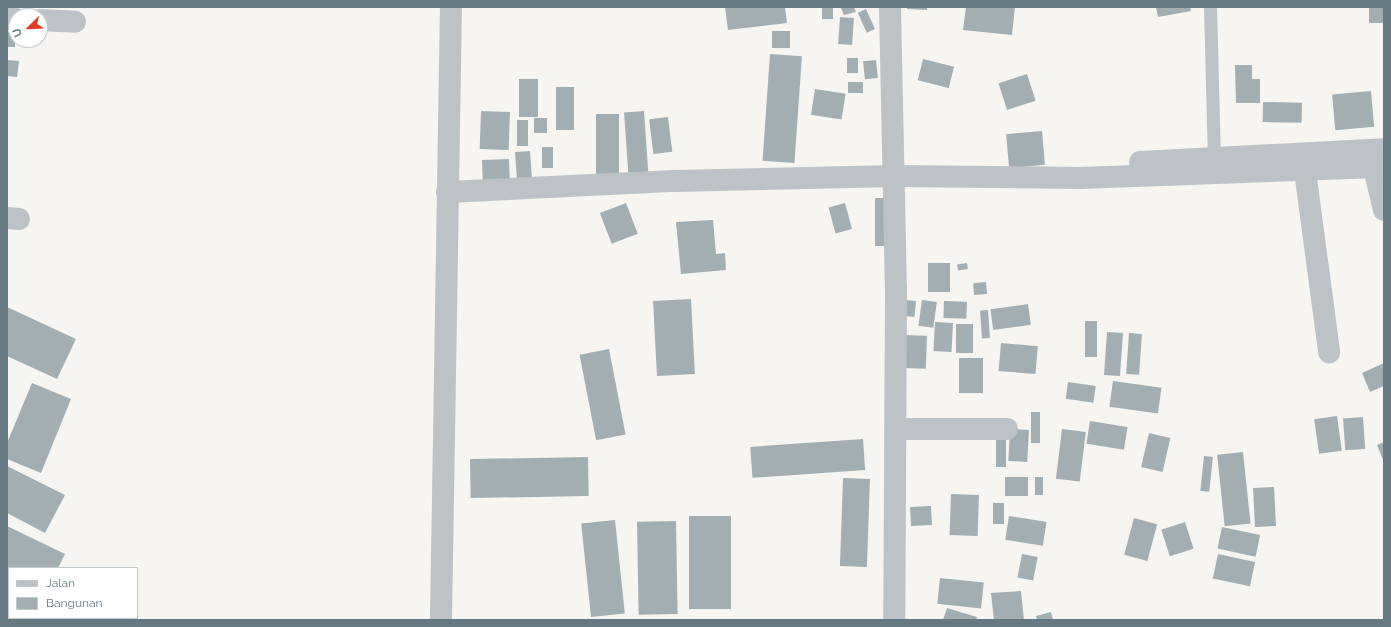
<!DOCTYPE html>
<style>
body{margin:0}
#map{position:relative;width:1391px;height:627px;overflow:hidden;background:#f6f5f2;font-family:Raleway,sans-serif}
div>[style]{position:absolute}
.building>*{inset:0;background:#a3aeb2;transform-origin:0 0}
.service>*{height:13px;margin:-6.5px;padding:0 6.5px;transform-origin:6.5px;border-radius:6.5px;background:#bcc2c5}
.minor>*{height:22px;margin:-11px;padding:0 11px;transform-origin:11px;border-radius:11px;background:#bcc2c5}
span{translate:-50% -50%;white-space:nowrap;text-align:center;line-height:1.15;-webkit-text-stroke:4px #fff;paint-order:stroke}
.frame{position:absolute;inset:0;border:8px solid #657983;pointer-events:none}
.legend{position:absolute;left:8px;top:567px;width:130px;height:52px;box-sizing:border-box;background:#fff;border:1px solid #c1c9cd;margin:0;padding:5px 7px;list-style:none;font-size:12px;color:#657983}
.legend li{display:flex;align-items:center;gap:8px;height:20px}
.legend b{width:20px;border:1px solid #c1c9cd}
.north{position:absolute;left:8px;top:8px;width:40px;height:40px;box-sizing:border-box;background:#fff;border:1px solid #c1c9cd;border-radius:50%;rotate:247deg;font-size:11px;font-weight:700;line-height:16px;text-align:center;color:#657983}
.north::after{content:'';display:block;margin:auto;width:14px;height:18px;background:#e23c26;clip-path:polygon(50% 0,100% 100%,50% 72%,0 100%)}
</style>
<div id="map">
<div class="building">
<div style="clip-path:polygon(725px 7px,785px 7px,787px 23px,728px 30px)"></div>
<div style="left:822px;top:7px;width:11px;height:12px"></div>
<div style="clip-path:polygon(854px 7px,856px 12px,844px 15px,841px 8px)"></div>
<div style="clip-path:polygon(907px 7px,927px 7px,927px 10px,907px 9px)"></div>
<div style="clip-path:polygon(966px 7px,1015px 7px,1012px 35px,963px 30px)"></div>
<div style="clip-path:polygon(1156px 7px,1190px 7px,1191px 11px,1158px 17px)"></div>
<div style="left:1369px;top:7px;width:15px;height:16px"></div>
<div style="left:866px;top:9px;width:22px;height:9px;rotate:66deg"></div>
<div style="left:840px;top:17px;width:14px;height:27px;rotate:4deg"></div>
<div style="left:790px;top:31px;width:17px;height:18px;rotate:90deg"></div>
<div style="left:7px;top:32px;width:8px;height:15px"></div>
<div style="left:770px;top:54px;width:32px;height:107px;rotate:4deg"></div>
<div style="left:847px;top:58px;width:11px;height:15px"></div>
<div style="left:923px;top:59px;width:32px;height:22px;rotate:14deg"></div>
<div style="clip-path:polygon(7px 60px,19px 61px,17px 77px,7px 76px)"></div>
<div style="left:876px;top:60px;width:18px;height:13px;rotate:84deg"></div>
<div style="clip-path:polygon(1235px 65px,1252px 65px,1252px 79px,1260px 79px,1260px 103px,1236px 103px)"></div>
<div style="left:1027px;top:74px;width:28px;height:30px;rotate:72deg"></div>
<div style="left:519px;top:79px;width:19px;height:38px"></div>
<div style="left:848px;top:82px;width:15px;height:11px"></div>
<div style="left:556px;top:87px;width:18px;height:43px"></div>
<div style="left:815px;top:89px;width:31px;height:26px;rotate:9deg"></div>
<div style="left:1371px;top:91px;width:36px;height:39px;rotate:85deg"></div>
<div style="left:1263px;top:102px;width:39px;height:20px;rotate:1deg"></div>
<div style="left:481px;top:111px;width:29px;height:38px;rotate:2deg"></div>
<div style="left:644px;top:111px;width:61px;height:20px;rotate:86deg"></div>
<div style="left:596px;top:114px;width:23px;height:63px"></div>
<div style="left:668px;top:117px;width:35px;height:19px;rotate:83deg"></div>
<div style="left:534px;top:118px;width:13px;height:15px"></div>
<div style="left:517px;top:120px;width:11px;height:26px"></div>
<div style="left:1042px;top:131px;width:34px;height:36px;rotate:85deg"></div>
<div style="left:542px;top:147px;width:11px;height:21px"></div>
<div style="left:530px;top:151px;width:31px;height:15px;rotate:86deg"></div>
<div style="left:509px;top:159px;width:26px;height:27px;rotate:88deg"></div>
<div style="left:875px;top:198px;width:17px;height:48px"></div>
<div style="left:626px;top:203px;width:33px;height:28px;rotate:69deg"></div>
<div style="left:845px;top:203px;width:27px;height:17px;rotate:75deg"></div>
<div style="clip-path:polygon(713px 220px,716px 254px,725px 253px,726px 270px,681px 274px,676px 222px)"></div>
<div style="left:928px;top:263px;width:22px;height:29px"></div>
<div style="left:967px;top:263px;width:6px;height:10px;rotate:81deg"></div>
<div style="left:986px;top:282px;width:12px;height:13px;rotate:85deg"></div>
<div style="left:691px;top:299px;width:75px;height:38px;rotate:87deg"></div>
<div style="left:905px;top:300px;width:11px;height:16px;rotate:5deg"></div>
<div style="left:922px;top:300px;width:15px;height:26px;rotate:8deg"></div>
<div style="left:944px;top:301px;width:23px;height:17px;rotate:2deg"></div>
<div style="left:1028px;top:304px;width:21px;height:38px;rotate:82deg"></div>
<div style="clip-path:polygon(7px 307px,76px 339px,57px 379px,7px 356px)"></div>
<div style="left:988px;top:310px;width:28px;height:8px;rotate:86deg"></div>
<div style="left:1085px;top:321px;width:12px;height:36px"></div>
<div style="left:935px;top:322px;width:18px;height:29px;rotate:3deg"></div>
<div style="left:956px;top:324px;width:17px;height:29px"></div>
<div style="left:1107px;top:332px;width:16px;height:43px;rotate:4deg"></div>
<div style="left:1129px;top:333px;width:13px;height:41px;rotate:4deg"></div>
<div style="left:903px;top:335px;width:24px;height:33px;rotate:2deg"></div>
<div style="left:1001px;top:343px;width:37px;height:28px;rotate:5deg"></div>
<div style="left:609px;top:349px;width:87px;height:30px;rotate:79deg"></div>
<div style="left:959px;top:358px;width:24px;height:35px"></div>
<div style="clip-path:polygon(1384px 363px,1384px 386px,1370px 392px,1362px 373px)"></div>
<div style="left:1113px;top:381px;width:49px;height:26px;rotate:8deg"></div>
<div style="left:1068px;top:382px;width:28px;height:17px;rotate:8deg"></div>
<div style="clip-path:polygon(32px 383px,71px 399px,41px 473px,7px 459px,7px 443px)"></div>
<div style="left:1031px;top:412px;width:9px;height:31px"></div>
<div style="left:1337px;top:416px;width:35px;height:23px;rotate:82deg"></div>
<div style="left:1363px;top:417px;width:32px;height:20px;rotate:86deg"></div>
<div style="left:1090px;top:421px;width:38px;height:23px;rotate:9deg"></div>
<div style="left:1010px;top:429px;width:19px;height:32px;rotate:3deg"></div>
<div style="left:1062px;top:429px;width:24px;height:50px;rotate:7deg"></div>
<div style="left:1149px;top:433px;width:22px;height:35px;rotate:13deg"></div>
<div style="left:996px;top:435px;width:10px;height:32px"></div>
<div style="left:863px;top:439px;width:31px;height:113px;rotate:86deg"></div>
<div style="clip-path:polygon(1384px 442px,1384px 462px,1377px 445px)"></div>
<div style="left:1243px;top:452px;width:72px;height:26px;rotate:84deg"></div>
<div style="left:1204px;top:456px;width:9px;height:35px;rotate:6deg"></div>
<div style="left:588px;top:457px;width:39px;height:118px;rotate:89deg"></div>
<div style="clip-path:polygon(7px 466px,65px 495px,45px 533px,7px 513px)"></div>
<div style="left:1005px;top:477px;width:23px;height:19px"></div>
<div style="left:1035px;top:477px;width:8px;height:18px"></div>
<div style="left:843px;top:478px;width:27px;height:88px;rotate:2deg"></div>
<div style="left:1274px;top:487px;width:39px;height:21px;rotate:87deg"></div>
<div style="left:951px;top:494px;width:28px;height:41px;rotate:2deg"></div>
<div style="left:993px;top:503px;width:11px;height:21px"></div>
<div style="left:931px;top:506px;width:19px;height:21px;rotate:87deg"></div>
<div style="left:689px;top:516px;width:42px;height:93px"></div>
<div style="left:1009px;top:516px;width:38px;height:24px;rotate:9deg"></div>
<div style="left:1134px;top:518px;width:24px;height:38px;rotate:15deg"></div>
<div style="left:615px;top:520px;width:94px;height:34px;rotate:84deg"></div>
<div style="left:676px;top:521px;width:93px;height:39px;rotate:89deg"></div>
<div style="left:1185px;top:522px;width:28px;height:25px;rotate:72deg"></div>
<div style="clip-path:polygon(7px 526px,65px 554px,58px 568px,7px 569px)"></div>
<div style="left:1222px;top:527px;width:39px;height:22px;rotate:12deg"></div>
<div style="left:1022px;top:554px;width:16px;height:24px;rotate:11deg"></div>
<div style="left:1218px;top:554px;width:38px;height:25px;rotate:12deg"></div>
<div style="left:940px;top:578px;width:44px;height:26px;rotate:6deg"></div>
<div style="clip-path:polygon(1021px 591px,1024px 620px,994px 620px,991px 593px)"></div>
<div style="clip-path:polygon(947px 608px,977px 617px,976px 620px,943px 620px)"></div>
<div style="clip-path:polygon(1051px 612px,1053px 620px,1037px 620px,1036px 616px)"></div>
</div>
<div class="service">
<div style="left:1210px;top:7px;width:149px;rotate:88.5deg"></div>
</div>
<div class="minor">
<div style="left:890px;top:7px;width:281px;rotate:88.8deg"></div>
<div style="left:896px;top:288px;width:332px;rotate:90.3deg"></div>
<div style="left:7px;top:18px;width:9px;rotate:6deg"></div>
<div style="left:40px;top:20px;width:35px;rotate:3deg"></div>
<div style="left:1140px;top:162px;width:244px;rotate:-3deg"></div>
<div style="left:1374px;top:168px;width:43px;rotate:76.6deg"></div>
<div style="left:1305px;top:171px;width:183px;rotate:82.4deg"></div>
<div style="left:447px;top:192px;width:228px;rotate:-2.8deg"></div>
<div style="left:675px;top:181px;width:220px;rotate:-1.3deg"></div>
<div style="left:895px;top:176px;width:185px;rotate:0.6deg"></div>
<div style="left:1080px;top:178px;width:304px;rotate:-2.1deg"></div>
<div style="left:7px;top:218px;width:12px;rotate:5deg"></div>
<div style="left:896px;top:429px;width:111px"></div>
<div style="left:441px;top:620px;width:613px;rotate:-89.07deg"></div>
</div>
<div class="frame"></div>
<ul class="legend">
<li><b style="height:5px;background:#bcc2c5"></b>Jalan</li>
<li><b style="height:11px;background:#a3aeb2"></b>Bangunan</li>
</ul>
<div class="north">U</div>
</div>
